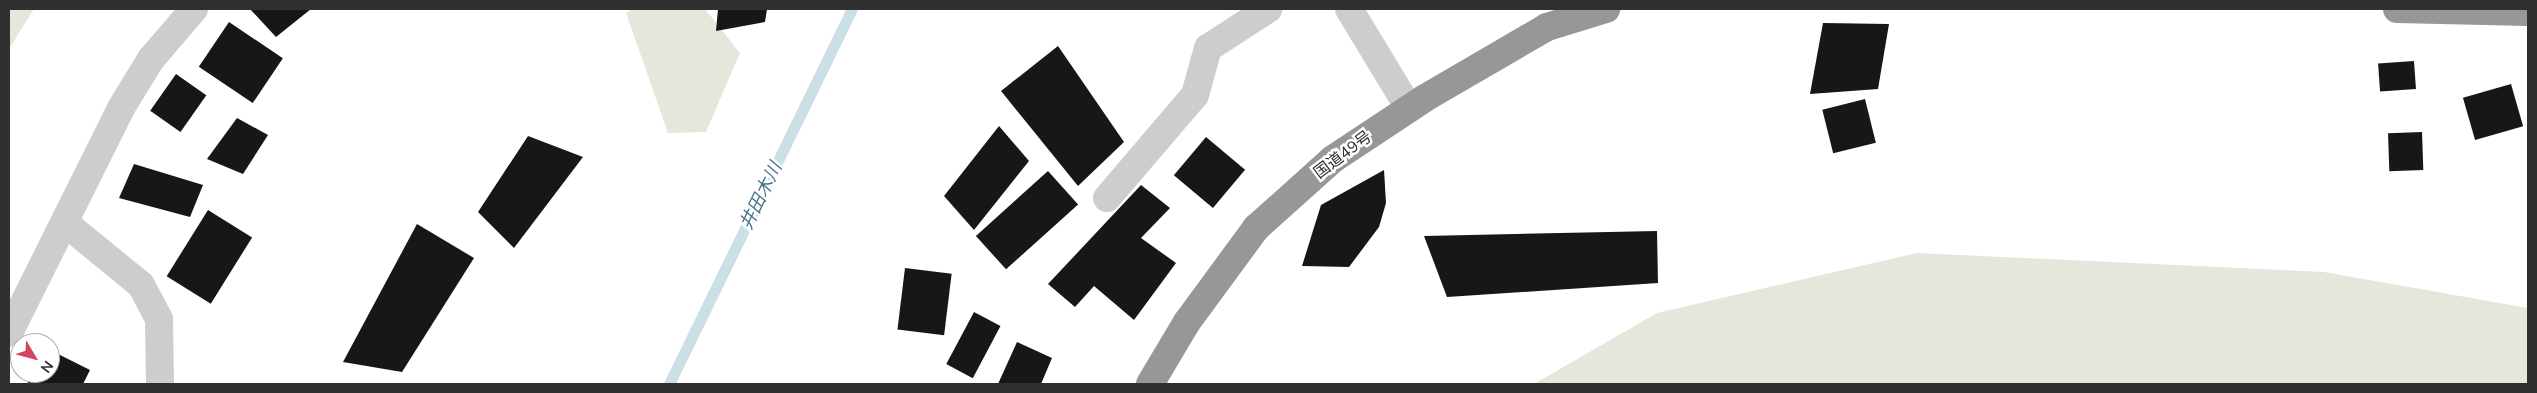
<!DOCTYPE html>
<meta charset="utf-8">
<style>
body{margin:0}
#map{position:relative;width:2537px;height:393px;overflow:hidden;background:#fff;font-family:"Nunito Sans","Noto Sans JP",sans-serif}
div>[style]{position:absolute}
.green>*{inset:0;background:#e4e8dc}
.stream>*{height:11px;margin:-5.5px;padding:0 5.5px;transform-origin:5.5px;border-radius:5.5px;background:#cbdfe7}
.building>*{inset:0;background:#171717;transform-origin:0 0}
.street>*{height:28px;margin:-14px;padding:0 14px;transform-origin:14px;border-radius:14px;background:#cdcdcd}
.highway>*{height:28px;margin:-14px;padding:0 14px;transform-origin:14px;border-radius:14px;background:#979797}
span{translate:-50% -50%;white-space:nowrap;text-align:center;line-height:1.15;-webkit-text-stroke:5px #fff;paint-order:stroke}
.street-label{font-size:16px;color:#303030}
.water-label{font-size:18px;color:#467689;font-style:italic}
.frame{position:absolute;inset:0;border:10px solid #303030;pointer-events:none}
.north{position:absolute;left:10px;top:333px;width:50px;height:50px;box-sizing:border-box;background:#fff;border:1px solid #acacac;border-radius:50%;rotate:127deg;font-size:14px;font-weight:700;line-height:20px;text-align:center;color:#303030}
.north::after{content:'';display:block;margin:auto;width:18px;height:22px;background:#d3455f;clip-path:polygon(50% 0,100% 100%,50% 72%,0 100%)}
</style>
<div id="map">
<div class="green">
<div style="clip-path:polygon(9px 9px,34px 9px,9px 49px)"></div>
<div style="clip-path:polygon(632px 9px,705px 9px,740px 53px,706px 132px,668px 133px,626px 13px)"></div>
<div style="clip-path:polygon(1917px 253px,2324px 272px,2528px 308px,2528px 384px,1534px 384px,1657px 313px)"></div>
</div>
<div class="stream">
<div style="left:669px;top:384px;width:417px;rotate:-64deg"></div>
</div>
<div class="building">
<div style="clip-path:polygon(250px 9px,311px 9px,276px 37px)"></div>
<div style="clip-path:polygon(718px 9px,767px 9px,765px 22px,716px 31px)"></div>
<div style="left:229px;top:22px;width:65px;height:54px;rotate:34deg"></div>
<div style="clip-path:polygon(1823px 23px,1889px 24px,1878px 89px,1810px 94px)"></div>
<div style="clip-path:polygon(1058px 46px,1124px 142px,1078px 186px,1001px 91px)"></div>
<div style="left:2414px;top:61px;width:28px;height:36px;rotate:86deg"></div>
<div style="left:176px;top:74px;width:37px;height:45px;rotate:35deg"></div>
<div style="left:2511px;top:84px;width:44px;height:50px;rotate:74deg"></div>
<div style="left:1865px;top:99px;width:45px;height:44px;rotate:76deg"></div>
<div style="clip-path:polygon(237px 118px,268px 135px,243px 174px,207px 159px)"></div>
<div style="clip-path:polygon(999px 126px,1029px 161px,974px 230px,944px 196px)"></div>
<div style="left:2422px;top:132px;width:38px;height:34px;rotate:88deg"></div>
<div style="clip-path:polygon(528px 136px,583px 157px,514px 248px,478px 212px)"></div>
<div style="left:1206px;top:137px;width:51px;height:50px;rotate:40deg"></div>
<div style="clip-path:polygon(134px 164px,203px 185px,190px 217px,119px 198px)"></div>
<div style="clip-path:polygon(1384px 170px,1386px 203px,1379px 227px,1349px 267px,1302px 266px,1321px 205px)"></div>
<div style="left:1048px;top:171px;width:45px;height:97px;rotate:48deg"></div>
<div style="clip-path:polygon(1141px 185px,1170px 208px,1141px 238px,1176px 263px,1134px 320px,1094px 286px,1075px 307px,1048px 284px)"></div>
<div style="left:208px;top:210px;width:52px;height:78px;rotate:32deg"></div>
<div style="clip-path:polygon(417px 224px,474px 258px,402px 372px,343px 362px)"></div>
<div style="clip-path:polygon(1657px 231px,1658px 283px,1447px 297px,1424px 236px)"></div>
<div style="left:905px;top:268px;width:47px;height:62px;rotate:7deg"></div>
<div style="left:974px;top:312px;width:30px;height:59px;rotate:28deg"></div>
<div style="clip-path:polygon(1017px 342px,1052px 358px,1041px 384px,998px 384px)"></div>
<div style="clip-path:polygon(50px 350px,90px 370px,83px 384px,27px 384px,33px 373px,50px 373px)"></div>
</div>
<div class="street">
<div style="left:1349px;top:9px;width:116px;rotate:58.8deg"></div>
<div style="left:1107px;top:198px;width:135px;rotate:-49.5deg"></div>
<div style="left:1195px;top:95px;width:49px;rotate:-74.5deg"></div>
<div style="left:1208px;top:48px;width:72px;rotate:-33deg"></div>
<div style="left:64px;top:222px;width:99px;rotate:39.3deg"></div>
<div style="left:141px;top:285px;width:38px;rotate:62deg"></div>
<div style="left:159px;top:319px;width:65px;rotate:89.1deg"></div>
<div style="left:9px;top:333px;width:251px;rotate:-63.5deg"></div>
<div style="left:121px;top:108px;width:57px;rotate:-58.5deg"></div>
<div style="left:151px;top:59px;width:66px;rotate:-49.3deg"></div>
</div>
<div class="highway">
<div style="left:2397px;top:9px;width:131px;rotate:1.3deg"></div>
<div style="left:1150px;top:384px;width:72px;rotate:-59.2deg"></div>
<div style="left:1187px;top:322px;width:117px;rotate:-53.7deg"></div>
<div style="left:1256px;top:228px;width:103px;rotate:-41.9deg"></div>
<div style="left:1333px;top:159px;width:110px;rotate:-33.5deg"></div>
<div style="left:1425px;top:98px;width:141px;rotate:-30.2deg"></div>
<div style="left:1547px;top:27px;width:62px;rotate:-17deg"></div>
</div>
<div class="street-label">
<span style="left:1343px;top:155px;rotate:-37deg">国道49号</span>
</div>
<div class="water-label">
<span style="left:761px;top:196px;rotate:-64deg">井田木川</span>
</div>
<div class="frame"></div>
<div class="north">N</div>
</div>
